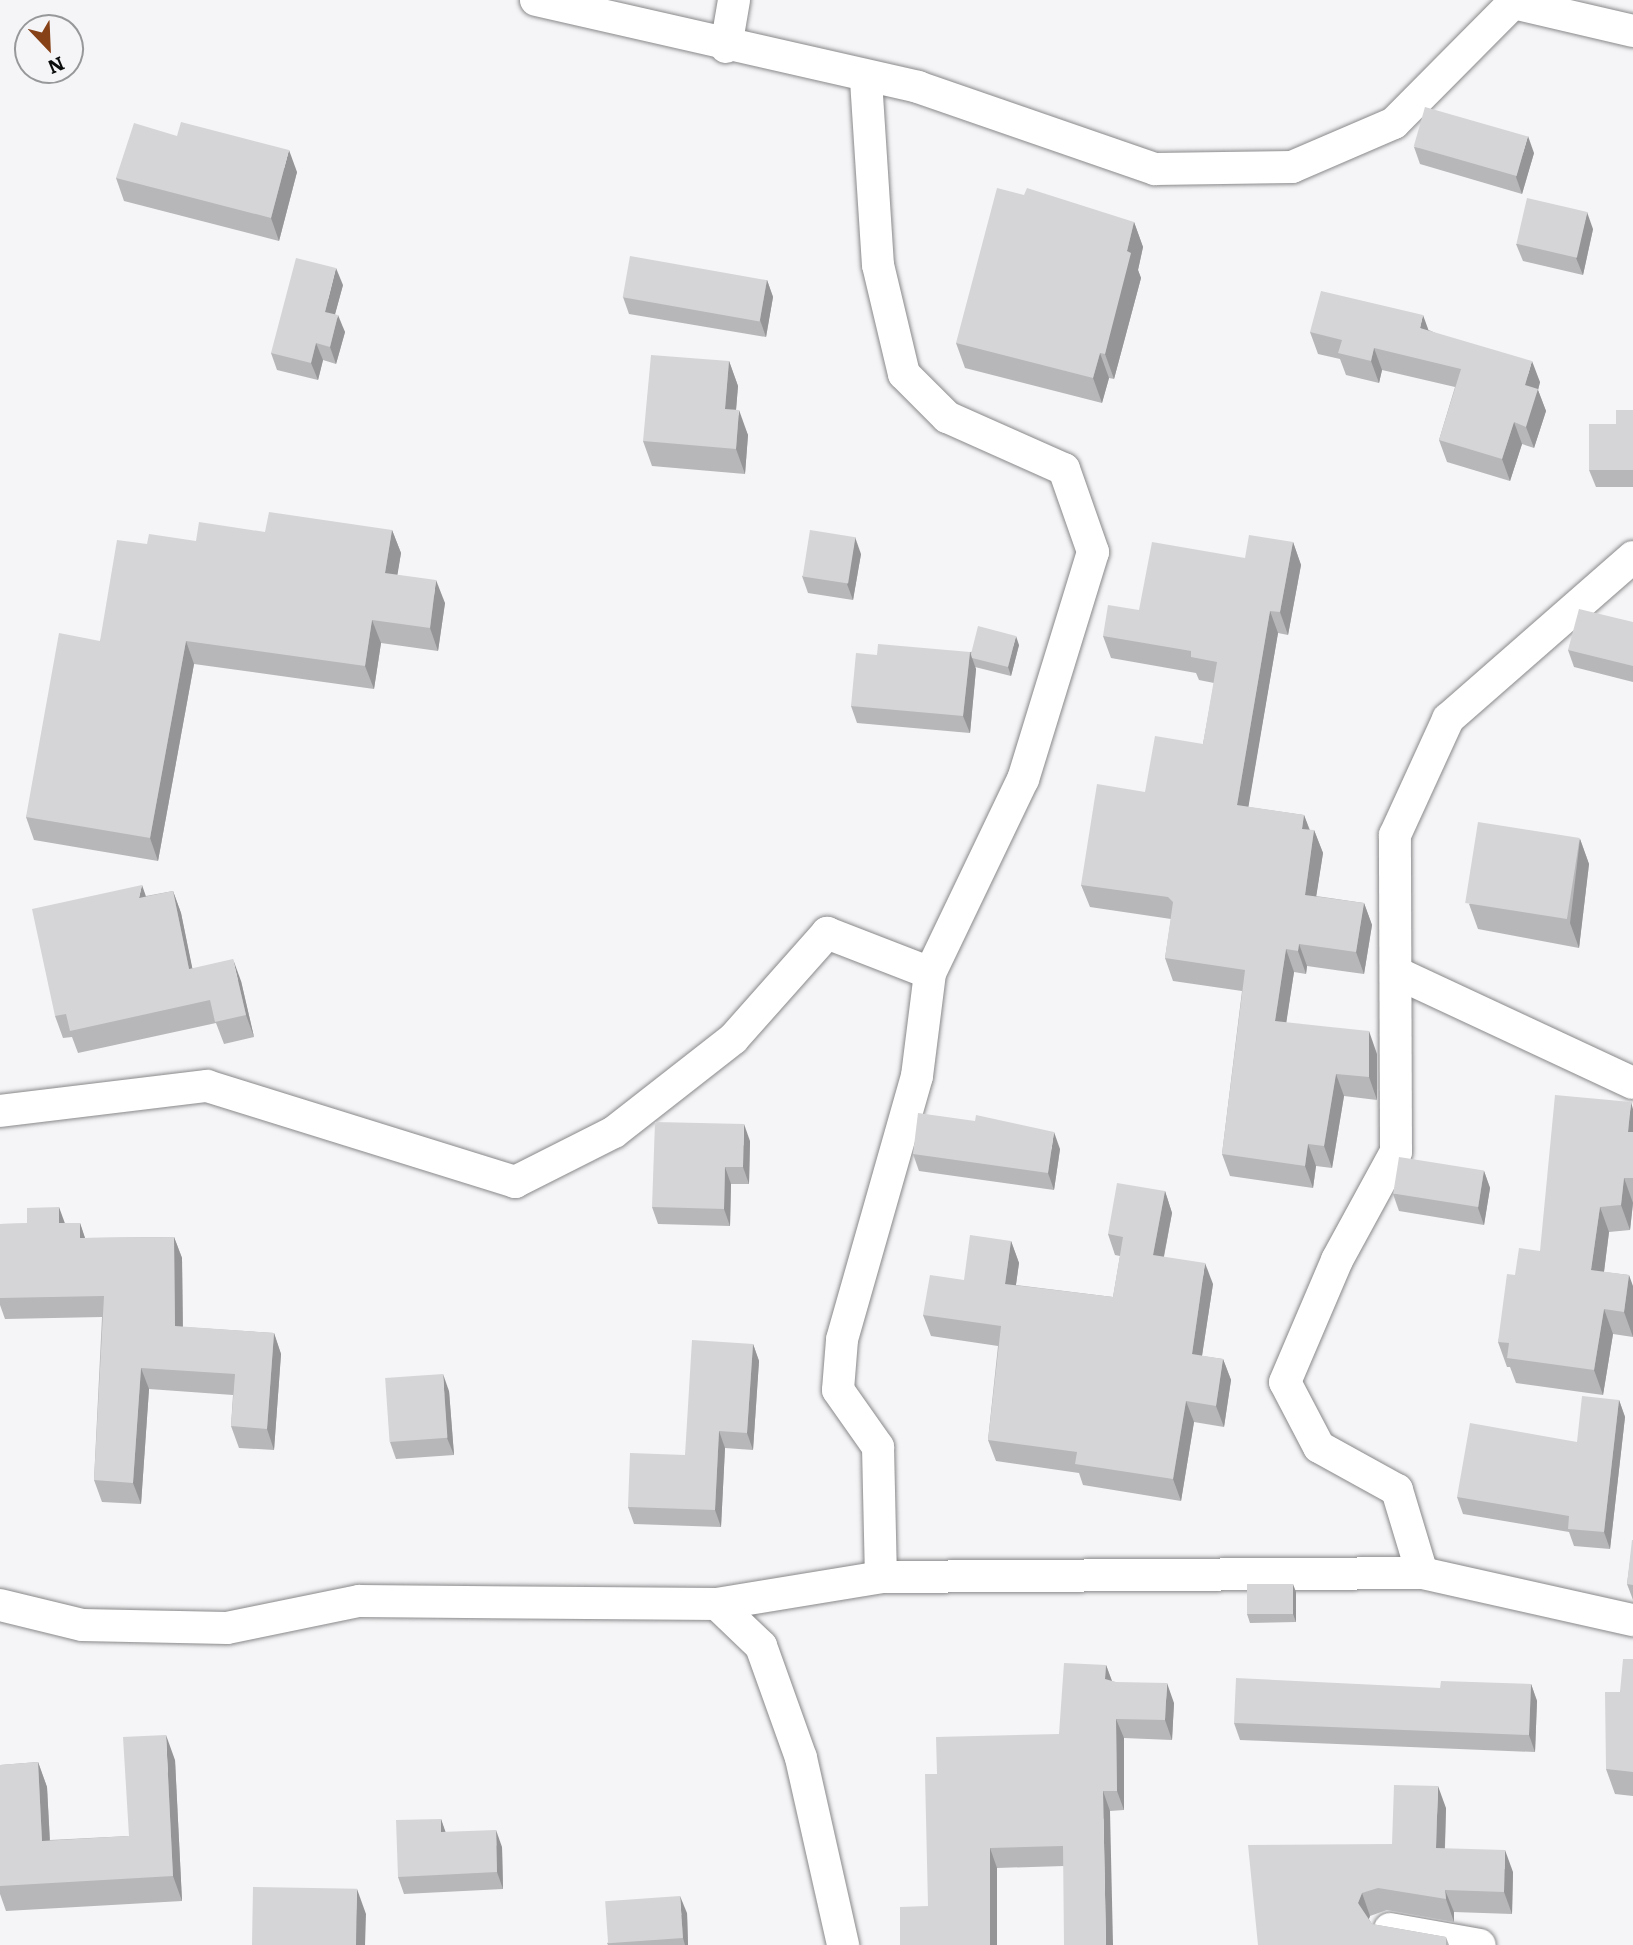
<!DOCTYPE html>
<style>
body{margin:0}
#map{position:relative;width:1633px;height:1945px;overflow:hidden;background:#f5f5f7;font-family:Literata,serif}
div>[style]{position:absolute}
.roads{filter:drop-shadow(0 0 2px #89898b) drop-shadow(0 0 2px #89898b)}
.street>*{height:32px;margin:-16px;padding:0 16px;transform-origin:16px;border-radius:16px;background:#fff}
.wall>*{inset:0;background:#b7b6b8}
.shaded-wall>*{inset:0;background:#959496}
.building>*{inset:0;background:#d5d4d6;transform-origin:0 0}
span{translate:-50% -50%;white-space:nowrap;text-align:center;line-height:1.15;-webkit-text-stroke:6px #f5f5f7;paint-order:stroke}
.north{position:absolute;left:14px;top:14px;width:70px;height:70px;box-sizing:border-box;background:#f5f5f7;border:2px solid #979899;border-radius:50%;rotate:157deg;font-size:19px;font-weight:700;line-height:28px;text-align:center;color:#0b0c0c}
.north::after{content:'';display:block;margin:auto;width:24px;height:32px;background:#864117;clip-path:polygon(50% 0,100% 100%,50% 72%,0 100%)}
</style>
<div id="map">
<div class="roads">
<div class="street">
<div style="left:536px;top:0;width:392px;rotate:12.8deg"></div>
<div style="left:918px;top:87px;width:251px;rotate:19.1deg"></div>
<div style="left:1155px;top:169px;width:137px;rotate:-0.8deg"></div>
<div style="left:1292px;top:167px;width:111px;rotate:-23.3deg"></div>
<div style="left:1394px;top:123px;width:169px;rotate:-45.2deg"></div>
<div style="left:1513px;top:3px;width:123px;rotate:13.1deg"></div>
<div style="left:726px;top:47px;width:48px;rotate:-80.3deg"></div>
<div style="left:866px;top:80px;width:185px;rotate:86.3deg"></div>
<div style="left:878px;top:265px;width:112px;rotate:76.6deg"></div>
<div style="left:904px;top:374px;width:61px;rotate:45deg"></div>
<div style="left:947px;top:417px;width:128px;rotate:24deg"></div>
<div style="left:1064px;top:469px;width:88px;rotate:70.7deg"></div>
<div style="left:1093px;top:552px;width:238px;rotate:107.1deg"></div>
<div style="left:1023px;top:779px;width:215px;rotate:115.6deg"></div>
<div style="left:930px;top:973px;width:104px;rotate:97.2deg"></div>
<div style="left:917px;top:1076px;width:274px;rotate:105.9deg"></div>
<div style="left:842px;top:1340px;width:50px;rotate:94.6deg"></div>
<div style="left:838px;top:1390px;width:70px;rotate:54.9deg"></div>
<div style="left:878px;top:1447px;width:130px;rotate:88.7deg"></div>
<div style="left:1397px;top:973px;width:260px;rotate:25deg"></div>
<div style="left:0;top:1111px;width:209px;rotate:-6.9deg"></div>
<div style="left:207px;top:1086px;width:323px;rotate:17.3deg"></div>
<div style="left:515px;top:1182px;width:111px;rotate:-26.8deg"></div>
<div style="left:614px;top:1132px;width:151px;rotate:-38deg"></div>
<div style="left:733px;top:1039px;width:142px;rotate:-48.4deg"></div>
<div style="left:827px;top:933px;width:110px;rotate:21.2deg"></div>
<div style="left:1422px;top:1573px;width:87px;rotate:-106.8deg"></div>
<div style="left:1397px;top:1490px;width:89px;rotate:-151.1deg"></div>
<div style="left:1319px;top:1447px;width:73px;rotate:-117.6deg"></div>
<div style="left:1285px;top:1382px;width:133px;rotate:-66.9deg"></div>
<div style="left:1337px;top:1260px;width:123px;rotate:-61.4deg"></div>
<div style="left:1396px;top:1152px;width:317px;rotate:-90.2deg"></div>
<div style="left:1395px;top:835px;width:128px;rotate:-65.4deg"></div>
<div style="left:1448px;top:719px;width:246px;rotate:-41.2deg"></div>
<div style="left:717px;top:1604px;width:61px;rotate:43.7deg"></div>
<div style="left:761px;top:1646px;width:119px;rotate:70.3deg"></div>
<div style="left:801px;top:1758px;width:192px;rotate:77.3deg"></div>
<div style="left:0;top:1605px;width:84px;rotate:13.7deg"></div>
<div style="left:82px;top:1625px;width:145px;rotate:1.2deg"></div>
<div style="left:227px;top:1628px;width:135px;rotate:-11.6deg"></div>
<div style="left:359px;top:1601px;width:358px;rotate:0.5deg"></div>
<div style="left:717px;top:1604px;width:166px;rotate:-9.3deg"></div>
<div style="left:881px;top:1577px;width:541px;rotate:-0.42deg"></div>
<div style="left:1422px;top:1573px;width:216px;rotate:12.6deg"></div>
<div style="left:1390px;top:1929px;width:91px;rotate:10.1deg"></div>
</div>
</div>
<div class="wall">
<div style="clip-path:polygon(177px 136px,297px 172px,279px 241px,124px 201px,116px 178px)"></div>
<div style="clip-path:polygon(1414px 147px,1534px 153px,1522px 194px,1420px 164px)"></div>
<div style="clip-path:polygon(1134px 222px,1143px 247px,1138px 270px,1141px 278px,1114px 379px,1109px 378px,1102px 403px,965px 368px,956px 343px)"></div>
<div style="clip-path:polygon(1593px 229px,1583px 275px,1523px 261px,1516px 244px)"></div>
<div style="clip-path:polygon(767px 280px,773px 297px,766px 337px,629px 314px,623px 297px)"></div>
<div style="clip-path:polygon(343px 285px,335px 314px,345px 332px,336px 364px,323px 360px,318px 380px,277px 370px,271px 353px)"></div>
<div style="clip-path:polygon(1429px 330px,1540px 382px,1538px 390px,1546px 411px,1534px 448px,1522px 444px,1510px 481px,1447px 462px,1439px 440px,1455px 387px,1382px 370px,1379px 383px,1346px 375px,1340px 359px,1318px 354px,1310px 332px)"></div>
<div style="clip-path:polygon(729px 361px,738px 386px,736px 410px,748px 435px,745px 474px,652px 466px,643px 441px)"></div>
<div style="clip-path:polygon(1633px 410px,1633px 487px,1596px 487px,1589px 470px)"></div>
<div style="clip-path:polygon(392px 530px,401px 553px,397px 575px,445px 603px,438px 651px,381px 643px,374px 689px,194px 664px,158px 861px,34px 840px,26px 817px,100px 641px,147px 544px,196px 541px,265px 532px)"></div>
<div style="clip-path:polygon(1293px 542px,1301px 565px,1288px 635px,1278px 633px,1248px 807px,1304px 815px,1310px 830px,1314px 830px,1323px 853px,1316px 896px,1364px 903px,1372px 925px,1364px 974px,1307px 966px,1306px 974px,1294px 972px,1286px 1023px,1377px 1054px,1377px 1100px,1344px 1096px,1332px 1168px,1316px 1166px,1313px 1188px,1230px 1176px,1222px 1154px,1242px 991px,1173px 981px,1165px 958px,1171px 919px,1090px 907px,1081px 885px,1145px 792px,1203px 744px,1214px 683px,1199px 680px,1196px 673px,1111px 658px,1103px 636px,1139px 610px,1245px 558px)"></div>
<div style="clip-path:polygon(861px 554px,853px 600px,808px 593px,802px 576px)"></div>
<div style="clip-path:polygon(1633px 622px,1633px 682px,1574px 667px,1568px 650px)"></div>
<div style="clip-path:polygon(1019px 645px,1011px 676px,975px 667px,976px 669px,970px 733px,857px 723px,851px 706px,877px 655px,970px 652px)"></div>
<div style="clip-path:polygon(1580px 839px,1589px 864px,1579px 948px,1478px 929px,1469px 904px)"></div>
<div style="clip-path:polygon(173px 891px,181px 913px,192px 968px,241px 981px,254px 1037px,224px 1044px,216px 1023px,78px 1053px,72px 1037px,63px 1038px,55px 1016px,146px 896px)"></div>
<div style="clip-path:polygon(1633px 1109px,1633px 1203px,1630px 1230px,1609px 1232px,1604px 1272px,1629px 1275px,1633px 1337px,1613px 1334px,1603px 1395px,1516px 1383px,1510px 1367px,1507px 1367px,1498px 1342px,1515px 1275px,1540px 1251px)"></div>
<div style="clip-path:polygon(750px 1141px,749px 1184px,731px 1184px,730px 1226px,658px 1224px,652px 1207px)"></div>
<div style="clip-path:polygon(1060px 1149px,1054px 1190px,919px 1171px,913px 1154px)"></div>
<div style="clip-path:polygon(1484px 1171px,1490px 1188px,1484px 1225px,1399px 1211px,1393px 1194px)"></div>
<div style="clip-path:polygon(1165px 1191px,1172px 1213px,1164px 1257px,1213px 1284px,1202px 1356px,1223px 1359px,1231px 1380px,1224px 1427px,1194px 1422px,1181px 1501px,1083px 1485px,1079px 1473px,996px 1461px,988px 1440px,998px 1346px,931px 1336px,923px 1315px,1011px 1241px,1019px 1263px,1016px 1285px,1113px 1297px,1120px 1256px,1115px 1255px,1108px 1234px)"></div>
<div style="clip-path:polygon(80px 1223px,85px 1238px,174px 1237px,182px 1258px,183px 1327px,274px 1333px,281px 1354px,274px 1450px,239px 1448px,231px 1426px,233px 1395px,149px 1389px,141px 1504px,102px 1502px,94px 1480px,102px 1317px,5px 1319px,0 1305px,0 1224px)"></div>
<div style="clip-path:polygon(753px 1344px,759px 1361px,753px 1450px,725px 1448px,721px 1527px,634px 1524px,628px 1507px,685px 1455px)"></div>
<div style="clip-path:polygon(449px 1391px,454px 1455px,396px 1459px,390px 1442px)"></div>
<div style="clip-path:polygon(1619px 1400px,1625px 1417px,1610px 1549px,1574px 1546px,1569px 1532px,1463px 1514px,1457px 1497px,1577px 1442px)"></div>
<div style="clip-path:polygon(1633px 1540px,1633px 1600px,1627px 1584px)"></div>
<div style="clip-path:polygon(1296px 1592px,1296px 1622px,1250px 1623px,1247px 1614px)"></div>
<div style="clip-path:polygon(1633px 1659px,1633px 1796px,1615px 1794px,1606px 1769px,1620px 1692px)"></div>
<div style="clip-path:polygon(1106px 1665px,1112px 1681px,1174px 1703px,1172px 1740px,1124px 1738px,1124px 1810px,1110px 1811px,1064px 1866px,997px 1868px,997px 1945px,928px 1906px,937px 1774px,1059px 1734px)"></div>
<div style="clip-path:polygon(1531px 1684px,1537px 1701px,1535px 1752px,1240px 1740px,1234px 1723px)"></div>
<div style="clip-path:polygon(175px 1760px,182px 1901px,6px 1911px,0 1894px,0 1765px,38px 1762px,47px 1787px,50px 1840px,129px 1836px)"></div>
<div style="clip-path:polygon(1446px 1808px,1445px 1849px,1513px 1872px,1512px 1914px,1454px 1912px,1454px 1922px,1387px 1910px,1370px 1916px,1369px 1919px,1372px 1924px,1446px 1937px,1449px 1945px,1258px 1945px,1392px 1844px)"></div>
<div style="clip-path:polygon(441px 1819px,445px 1832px,502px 1847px,503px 1889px,404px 1894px,398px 1877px)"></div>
<div style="clip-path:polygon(687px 1913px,688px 1945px,608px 1945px,607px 1943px)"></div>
</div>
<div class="shaded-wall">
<div style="clip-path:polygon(1528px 136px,1534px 153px,1522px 194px,1516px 177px)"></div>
<div style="clip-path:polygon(289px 150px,297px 172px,279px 241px,271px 218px)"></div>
<div style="clip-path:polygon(1587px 212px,1593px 229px,1583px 275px,1576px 258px)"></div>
<div style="clip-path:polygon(1134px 222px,1143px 247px,1138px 270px,1141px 278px,1114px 379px,1105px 354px,1127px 251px)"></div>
<div style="clip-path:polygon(336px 268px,343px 285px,331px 329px,325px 312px)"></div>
<div style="clip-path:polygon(767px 280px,773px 297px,766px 337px,760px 320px)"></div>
<div style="clip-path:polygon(338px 315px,345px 332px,336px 364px,330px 347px)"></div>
<div style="clip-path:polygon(1423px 315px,1431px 337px,1420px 328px)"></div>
<div style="clip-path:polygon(316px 343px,323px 360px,318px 380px,311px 363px)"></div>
<div style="clip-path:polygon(1374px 348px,1382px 370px,1379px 383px,1371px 361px)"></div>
<div style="clip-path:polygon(1100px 353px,1109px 378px,1102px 403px,1093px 378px)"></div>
<div style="clip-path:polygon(729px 361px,738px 386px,734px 434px,725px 409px)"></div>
<div style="clip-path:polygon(1532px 361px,1540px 382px,1538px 390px,1546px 411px,1534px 448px,1526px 427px,1525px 385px)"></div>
<div style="clip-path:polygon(739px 410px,748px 435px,745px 474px,736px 449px)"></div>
<div style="clip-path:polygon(1514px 422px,1522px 444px,1510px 481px,1502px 459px)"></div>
<div style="clip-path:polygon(392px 530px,401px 553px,394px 596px,385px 573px)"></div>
<div style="clip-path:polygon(855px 537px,861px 554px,853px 600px,847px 584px)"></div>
<div style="clip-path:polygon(1293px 542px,1301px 565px,1288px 635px,1280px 612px)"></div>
<div style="clip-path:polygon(436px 580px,445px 603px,438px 651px,430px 628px)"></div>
<div style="clip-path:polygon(1270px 611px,1278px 633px,1245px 827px,1237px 805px)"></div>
<div style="clip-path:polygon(372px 620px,381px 643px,374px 689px,365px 666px)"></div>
<div style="clip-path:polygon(1016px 636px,1019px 645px,1011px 676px,1008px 667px)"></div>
<div style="clip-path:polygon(186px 641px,194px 664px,158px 861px,150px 838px)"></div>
<div style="clip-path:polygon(970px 652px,976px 669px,970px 733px,963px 716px)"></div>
<div style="clip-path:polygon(1304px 815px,1312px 837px,1302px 829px)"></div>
<div style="clip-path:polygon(1314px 830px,1323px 853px,1313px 917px,1305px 895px)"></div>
<div style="clip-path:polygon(1580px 839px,1589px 864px,1579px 948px,1570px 923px)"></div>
<div style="clip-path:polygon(142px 885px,150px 908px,139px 898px)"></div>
<div style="clip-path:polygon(173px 891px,181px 913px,197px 991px,189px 969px)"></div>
<div style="clip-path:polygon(1364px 903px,1372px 925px,1364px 974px,1356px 952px)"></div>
<div style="clip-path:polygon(1299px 944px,1307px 966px,1306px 974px,1298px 951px)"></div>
<div style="clip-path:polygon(1286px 949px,1294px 972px,1283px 1044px,1275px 1021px)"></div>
<div style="clip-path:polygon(233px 959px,241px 981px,254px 1037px,246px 1015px)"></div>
<div style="clip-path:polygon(1369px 1031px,1377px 1054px,1377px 1100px,1369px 1077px)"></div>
<div style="clip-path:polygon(1336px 1074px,1344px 1096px,1332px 1168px,1324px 1146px)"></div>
<div style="clip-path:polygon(1631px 1102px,1633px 1109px,1633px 1145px,1628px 1132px)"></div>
<div style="clip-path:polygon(744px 1124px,750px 1141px,749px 1184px,743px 1167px)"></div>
<div style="clip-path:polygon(1054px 1132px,1060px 1149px,1054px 1190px,1048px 1173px)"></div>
<div style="clip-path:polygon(1308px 1144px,1316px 1166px,1313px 1188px,1305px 1166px)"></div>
<div style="clip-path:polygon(725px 1167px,731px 1184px,730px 1226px,724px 1209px)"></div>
<div style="clip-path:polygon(1484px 1171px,1490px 1188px,1484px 1225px,1478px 1208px)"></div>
<div style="clip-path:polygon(1624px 1178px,1633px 1203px,1630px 1230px,1621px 1205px)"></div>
<div style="clip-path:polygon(1165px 1191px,1172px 1213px,1160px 1276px,1153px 1255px)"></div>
<div style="clip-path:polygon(59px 1207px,67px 1229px,59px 1223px)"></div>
<div style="clip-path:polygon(1600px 1207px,1609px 1232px,1601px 1295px,1591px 1270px)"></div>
<div style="clip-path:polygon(80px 1223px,87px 1244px,80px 1238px)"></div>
<div style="clip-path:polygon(174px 1237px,182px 1258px,183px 1348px,175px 1326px)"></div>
<div style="clip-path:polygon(1011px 1241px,1019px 1263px,1013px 1305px,1005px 1284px)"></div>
<div style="clip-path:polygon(1205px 1263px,1213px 1284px,1199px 1375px,1192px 1354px)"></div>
<div style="clip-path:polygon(1629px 1275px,1633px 1286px,1633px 1337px,1624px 1312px)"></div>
<div style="clip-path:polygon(1604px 1309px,1613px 1334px,1603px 1395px,1594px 1370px)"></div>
<div style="clip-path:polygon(274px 1333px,281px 1354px,274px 1450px,267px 1429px)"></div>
<div style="clip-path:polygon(753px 1344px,759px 1361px,753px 1450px,747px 1433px)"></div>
<div style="clip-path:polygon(1223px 1359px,1231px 1380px,1224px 1427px,1216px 1406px)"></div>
<div style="clip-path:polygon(141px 1368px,149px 1389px,141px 1504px,133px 1483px)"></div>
<div style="clip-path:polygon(443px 1374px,449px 1391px,454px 1455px,447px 1438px)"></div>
<div style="clip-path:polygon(1619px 1400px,1625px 1417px,1610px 1549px,1604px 1532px)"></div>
<div style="clip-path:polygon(1186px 1401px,1194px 1422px,1181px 1501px,1173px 1479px)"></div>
<div style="clip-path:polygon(719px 1431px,725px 1448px,721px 1527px,715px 1510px)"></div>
<div style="clip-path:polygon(1293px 1584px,1296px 1592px,1296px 1622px,1293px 1614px)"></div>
<div style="clip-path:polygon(1106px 1665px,1113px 1684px,1105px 1679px)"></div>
<div style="clip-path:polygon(1167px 1683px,1174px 1703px,1172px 1740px,1165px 1720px)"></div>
<div style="clip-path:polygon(1531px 1684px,1537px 1701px,1535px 1752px,1529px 1735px)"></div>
<div style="clip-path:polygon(1116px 1719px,1124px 1738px,1124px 1810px,1117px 1791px)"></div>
<div style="clip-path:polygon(166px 1735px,175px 1760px,182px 1901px,173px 1876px)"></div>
<div style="clip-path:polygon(38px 1762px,47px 1787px,51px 1865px,42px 1841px)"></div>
<div style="clip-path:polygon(1438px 1786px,1446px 1808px,1444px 1871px,1436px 1848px)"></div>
<div style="clip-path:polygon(1103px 1791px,1110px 1811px,1113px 1945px,1106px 1945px)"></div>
<div style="clip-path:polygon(441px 1819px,447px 1836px,441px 1832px)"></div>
<div style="clip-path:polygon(496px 1830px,502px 1847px,503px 1889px,497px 1872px)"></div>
<div style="clip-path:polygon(990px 1848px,997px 1868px,997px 1945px,990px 1945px)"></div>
<div style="clip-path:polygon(1505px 1850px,1513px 1872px,1512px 1914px,1504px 1892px)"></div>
<div style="clip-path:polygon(357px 1889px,366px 1914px,365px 1945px,355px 1945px)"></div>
<div style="clip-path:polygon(1445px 1890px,1454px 1912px,1454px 1922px,1446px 1899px)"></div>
<div style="clip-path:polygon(1362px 1893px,1370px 1916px,1366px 1925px,1358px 1903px)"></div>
<div style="clip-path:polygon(680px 1896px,687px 1913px,688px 1945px,685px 1945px,683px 1938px)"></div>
</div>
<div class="building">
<div style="left:1425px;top:107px;width:107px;height:41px;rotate:16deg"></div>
<div style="clip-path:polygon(181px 122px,289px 150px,271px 218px,116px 178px,134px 123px,177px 136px)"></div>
<div style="clip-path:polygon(997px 188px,1024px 195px,1027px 188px,1134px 222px,1127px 251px,1131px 253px,1105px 354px,1100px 353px,1093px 378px,956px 343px)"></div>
<div style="left:1527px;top:198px;width:62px;height:47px;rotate:13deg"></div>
<div style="left:630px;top:256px;width:139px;height:42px;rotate:10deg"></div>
<div style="clip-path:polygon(296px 258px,336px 268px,325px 312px,338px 315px,330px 347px,316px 343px,311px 363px,271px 353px)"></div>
<div style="clip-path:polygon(1321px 291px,1423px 315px,1420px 328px,1532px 361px,1525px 385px,1538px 389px,1526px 427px,1514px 422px,1502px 459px,1439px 440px,1461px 369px,1374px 348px,1371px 361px,1338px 353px,1342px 340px,1310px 332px)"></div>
<div style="clip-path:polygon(651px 355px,729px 361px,725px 409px,739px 410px,736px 449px,643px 441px)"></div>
<div style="clip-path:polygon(1616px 410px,1633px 410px,1633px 470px,1589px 470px,1589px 424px,1616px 424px)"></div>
<div style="clip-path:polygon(269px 512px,392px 530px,385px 573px,436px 580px,430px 628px,372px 620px,365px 666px,186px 641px,150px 838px,26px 817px,59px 633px,100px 641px,117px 540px,147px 544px,149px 534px,196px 541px,199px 522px,265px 532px)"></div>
<div style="left:810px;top:530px;width:46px;height:47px;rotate:9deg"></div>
<div style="clip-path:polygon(1249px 535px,1293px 542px,1280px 612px,1270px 611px,1237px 805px,1304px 815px,1302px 829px,1314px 830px,1305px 895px,1364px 903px,1356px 952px,1299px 944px,1298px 951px,1286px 949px,1275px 1021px,1369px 1031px,1369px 1077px,1336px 1074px,1324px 1146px,1308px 1144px,1305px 1166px,1222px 1154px,1245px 970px,1165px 958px,1173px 902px,1168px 897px,1081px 885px,1097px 784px,1145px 792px,1155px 736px,1203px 744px,1217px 662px,1191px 657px,1191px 651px,1103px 636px,1108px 605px,1139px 610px,1152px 542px,1245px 558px)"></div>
<div style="clip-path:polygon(1579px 609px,1633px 622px,1633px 666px,1568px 650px)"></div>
<div style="clip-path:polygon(978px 626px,1016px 636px,1008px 667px,972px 658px,971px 654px)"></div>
<div style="clip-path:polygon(878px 644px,970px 652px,963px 716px,851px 706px,856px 653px,877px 655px)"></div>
<div style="left:1478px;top:822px;width:103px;height:82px;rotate:9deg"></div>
<div style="clip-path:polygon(142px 885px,139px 898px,173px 891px,189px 969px,233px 959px,246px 1015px,215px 1022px,210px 1000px,70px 1031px,66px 1014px,55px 1016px,32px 909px)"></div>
<div style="clip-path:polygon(1555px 1095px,1631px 1102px,1628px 1132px,1633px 1132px,1633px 1178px,1624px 1178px,1621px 1205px,1600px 1207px,1591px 1270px,1629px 1275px,1624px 1312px,1604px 1309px,1594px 1370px,1507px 1358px,1509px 1343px,1498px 1342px,1507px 1274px,1515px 1275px,1519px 1248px,1540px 1251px)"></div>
<div style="clip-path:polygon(918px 1113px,975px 1121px,976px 1115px,1054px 1132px,1048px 1173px,913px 1154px)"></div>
<div style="clip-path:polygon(655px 1122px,744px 1124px,743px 1167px,725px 1167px,724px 1209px,652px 1207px)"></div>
<div style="left:1399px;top:1157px;width:86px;height:37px;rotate:9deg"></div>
<div style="clip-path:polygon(1117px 1183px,1165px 1191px,1153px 1255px,1205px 1263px,1192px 1354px,1223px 1359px,1216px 1406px,1186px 1401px,1173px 1479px,1075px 1464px,1077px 1452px,988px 1440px,1001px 1326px,923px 1315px,930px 1275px,964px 1280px,970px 1235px,1011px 1241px,1005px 1284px,1113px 1297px,1123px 1237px,1108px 1234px)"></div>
<div style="clip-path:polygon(59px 1207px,59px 1223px,80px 1223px,80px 1238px,174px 1237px,175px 1326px,274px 1333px,267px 1429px,231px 1426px,235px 1374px,141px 1368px,133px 1483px,94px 1480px,104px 1296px,0 1298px,0 1224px,27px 1223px,27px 1208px)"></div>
<div style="clip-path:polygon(692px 1340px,753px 1344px,747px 1433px,719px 1431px,715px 1510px,628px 1507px,630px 1453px,685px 1455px)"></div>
<div style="left:443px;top:1374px;width:64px;height:58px;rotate:86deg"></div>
<div style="clip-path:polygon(1582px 1396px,1619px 1400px,1604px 1532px,1568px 1529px,1569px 1516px,1457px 1497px,1470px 1423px,1577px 1442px)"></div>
<div style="clip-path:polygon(1632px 1540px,1633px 1540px,1633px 1585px,1627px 1584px)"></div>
<div style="left:1247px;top:1584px;width:46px;height:30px"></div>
<div style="clip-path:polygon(1623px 1659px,1633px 1659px,1633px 1772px,1606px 1769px,1605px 1692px,1620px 1692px)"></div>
<div style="clip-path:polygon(1064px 1663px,1106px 1665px,1105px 1679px,1116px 1682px,1167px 1683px,1165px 1720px,1116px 1719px,1117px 1791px,1103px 1791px,1106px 1945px,1064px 1945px,1063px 1846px,990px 1848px,990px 1945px,900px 1945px,900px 1907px,928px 1906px,925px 1774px,937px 1774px,936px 1737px,1059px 1734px)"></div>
<div style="clip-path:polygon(1236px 1678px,1440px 1688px,1441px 1681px,1531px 1684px,1529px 1735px,1234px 1723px)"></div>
<div style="clip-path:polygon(166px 1735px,173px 1876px,0 1886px,0 1765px,38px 1762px,42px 1841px,129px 1836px,123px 1737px)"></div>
<div style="clip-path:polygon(1394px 1785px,1438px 1786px,1436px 1848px,1505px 1850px,1504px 1892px,1445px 1890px,1446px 1899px,1378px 1888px,1362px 1893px,1358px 1903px,1372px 1924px,1446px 1937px,1446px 1945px,1258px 1945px,1248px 1845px,1392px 1844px)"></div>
<div style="clip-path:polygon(441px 1819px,441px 1832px,496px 1830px,497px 1872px,398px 1877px,396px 1820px)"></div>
<div style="left:253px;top:1887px;width:104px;height:58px;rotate:1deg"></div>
<div style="left:680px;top:1896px;width:42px;height:75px;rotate:86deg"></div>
</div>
<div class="north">N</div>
</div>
